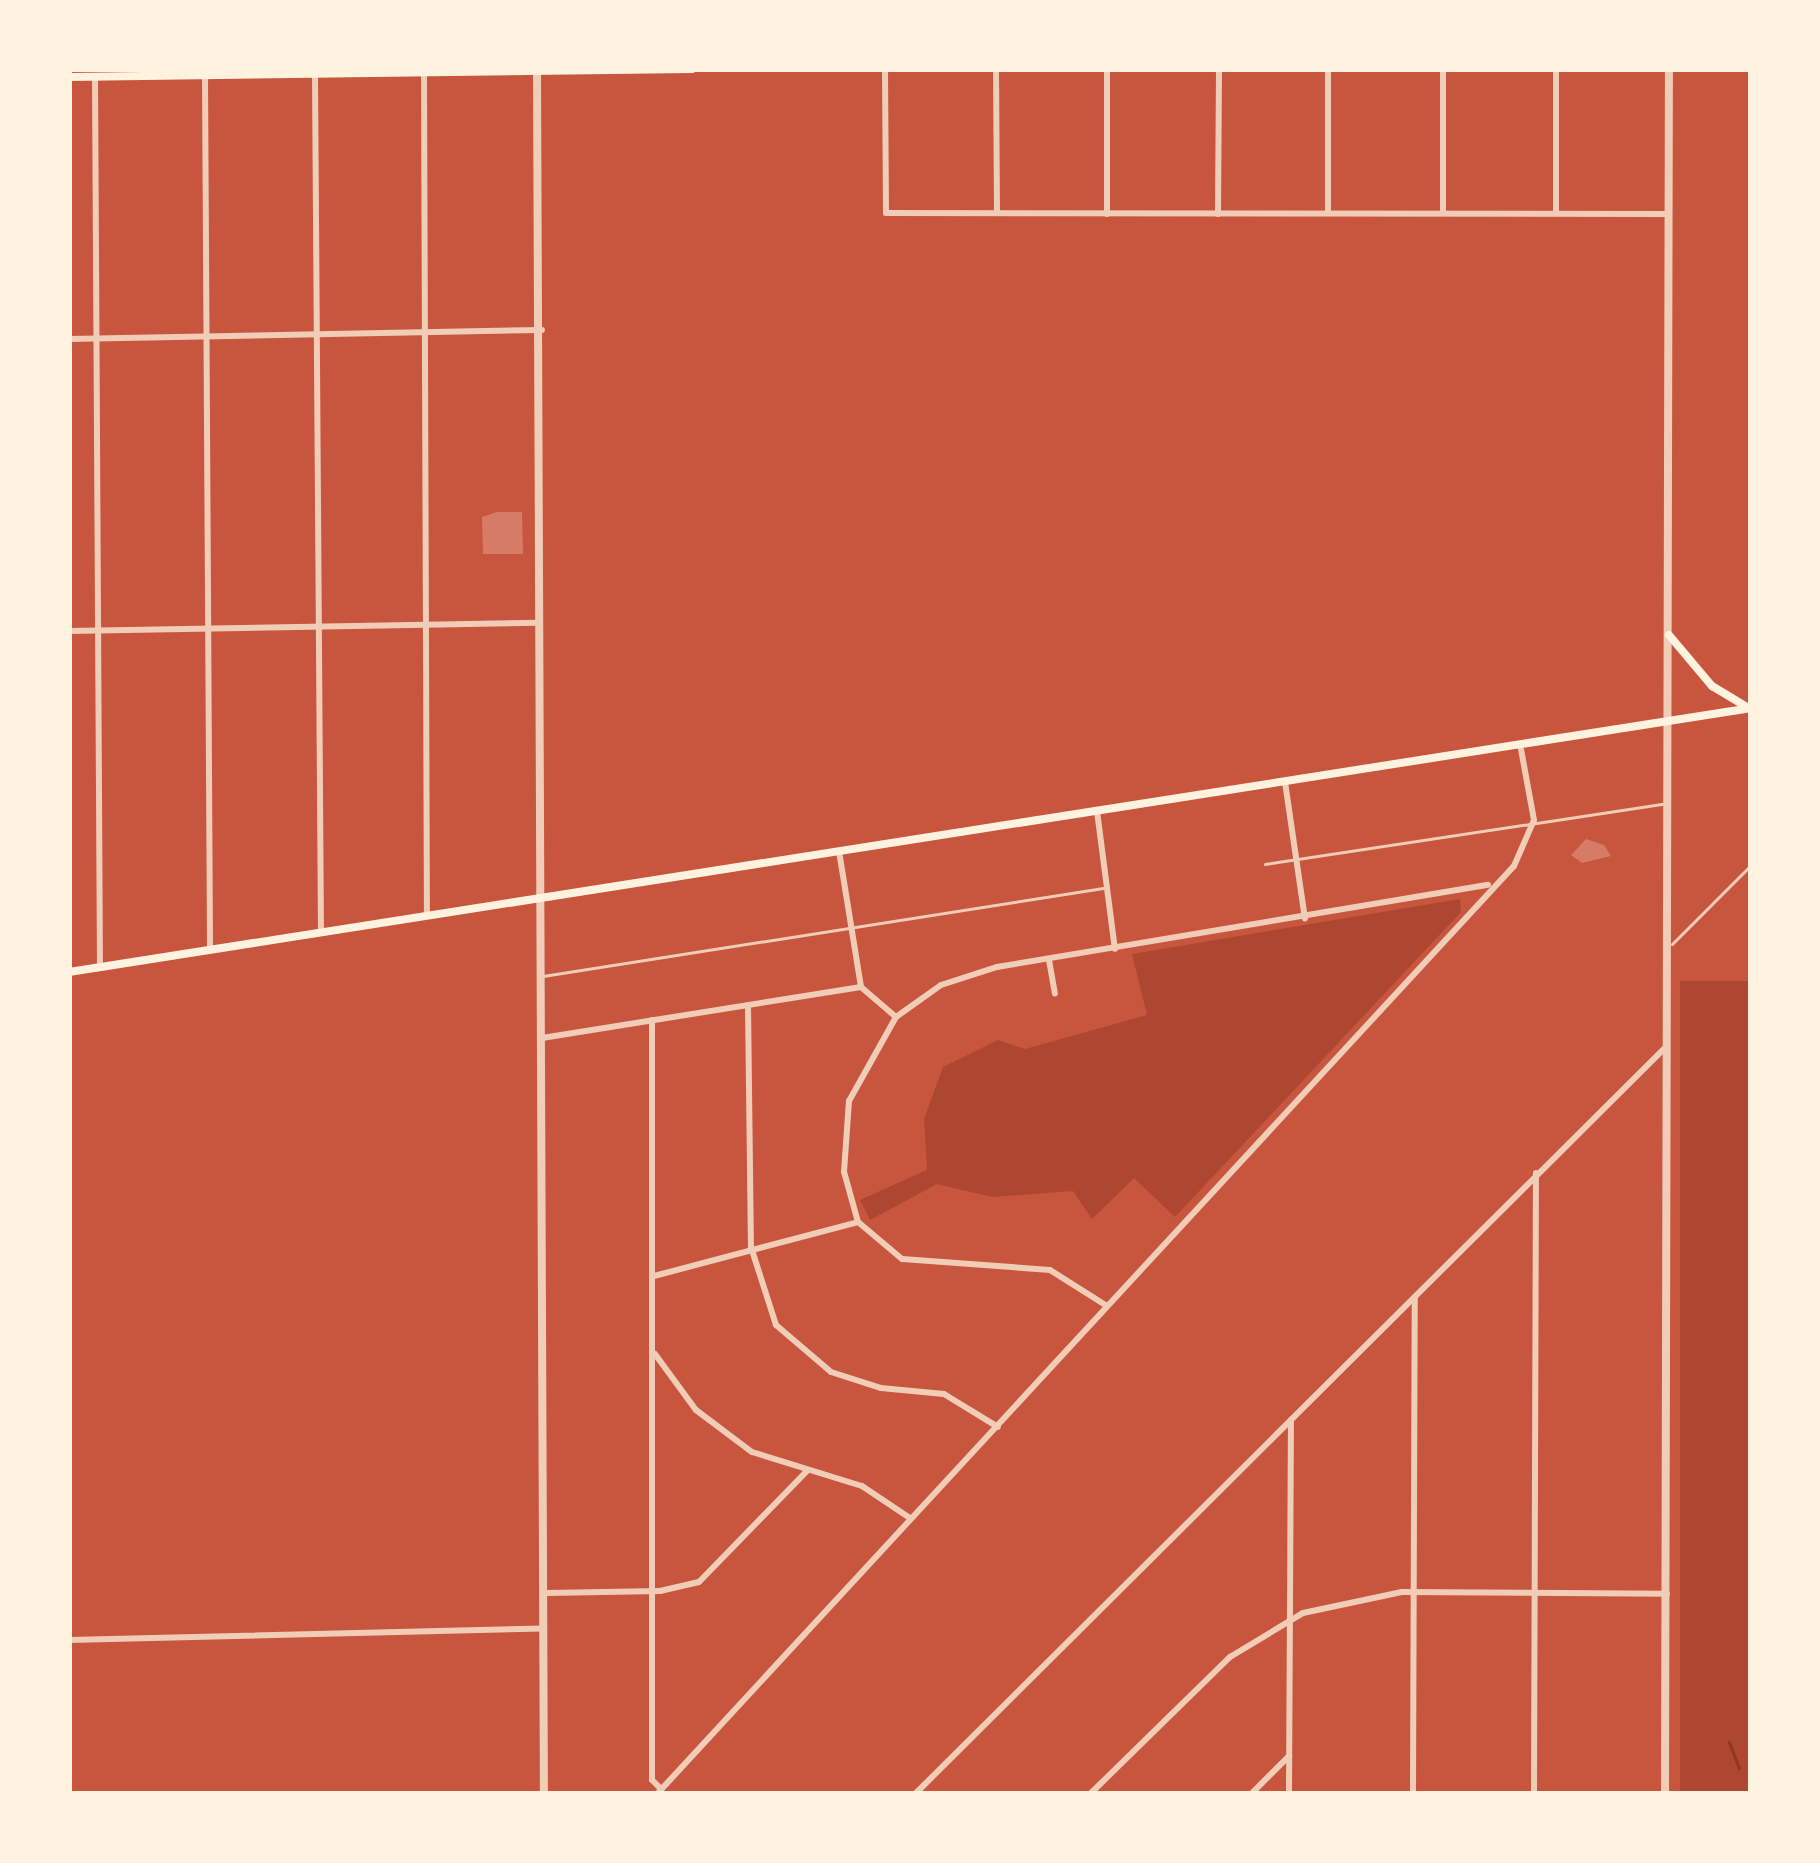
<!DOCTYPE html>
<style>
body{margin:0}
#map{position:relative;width:1820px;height:1863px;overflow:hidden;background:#c8553d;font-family:Signika,sans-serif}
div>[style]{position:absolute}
.green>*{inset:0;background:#ae4732;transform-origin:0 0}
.stream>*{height:3px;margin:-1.5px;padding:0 1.5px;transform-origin:1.5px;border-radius:1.5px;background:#8f3625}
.building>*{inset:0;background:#d67c66}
.service>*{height:3px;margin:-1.5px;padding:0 1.5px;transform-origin:1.5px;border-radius:1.5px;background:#f1ccb7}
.minor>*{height:6px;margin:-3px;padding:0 3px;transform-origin:3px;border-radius:3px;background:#f1ccb7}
.tertiary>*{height:8px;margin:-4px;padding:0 4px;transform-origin:4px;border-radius:4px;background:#f1ccb7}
.secondary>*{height:8px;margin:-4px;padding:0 4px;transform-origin:4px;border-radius:4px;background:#fff3e0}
span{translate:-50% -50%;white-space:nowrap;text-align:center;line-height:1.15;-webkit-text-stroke:9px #fff3e0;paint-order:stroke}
.frame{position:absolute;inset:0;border:72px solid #fff3e0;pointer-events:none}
</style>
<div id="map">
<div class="green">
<div style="clip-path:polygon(1460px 899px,1461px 912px,1175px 1217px,1134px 1178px,1092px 1219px,1073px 1191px,992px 1197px,937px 1184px,870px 1220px,860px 1200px,927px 1170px,924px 1119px,943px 1067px,998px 1040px,1025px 1049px,1147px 1015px,1132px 954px)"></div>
<div style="left:1751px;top:981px;width:813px;height:71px;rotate:90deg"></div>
</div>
<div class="stream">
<div style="left:1729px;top:1742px;width:28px;rotate:69deg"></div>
</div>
<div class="building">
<div style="clip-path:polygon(497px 512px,522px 512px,523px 554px,483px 554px,482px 517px)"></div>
<div style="clip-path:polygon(1586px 839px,1604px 845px,1611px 856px,1582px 863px,1571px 855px)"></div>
</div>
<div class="service">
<div style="left:1265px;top:864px;width:406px;rotate:-8.6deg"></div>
<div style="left:1672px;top:944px;width:112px;rotate:-45deg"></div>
<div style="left:543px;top:976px;width:567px;rotate:-8.93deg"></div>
</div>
<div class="minor">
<div style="left:885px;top:69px;width:144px;rotate:89.6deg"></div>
<div style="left:886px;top:213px;width:782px;rotate:0.07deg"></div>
<div style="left:996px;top:69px;width:144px;rotate:89.6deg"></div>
<div style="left:1443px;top:69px;width:144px;rotate:90deg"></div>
<div style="left:1556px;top:69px;width:144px;rotate:90deg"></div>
<div style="left:424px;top:74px;width:842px;rotate:89.8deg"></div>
<div style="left:315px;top:75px;width:858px;rotate:89.6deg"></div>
<div style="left:205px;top:76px;width:874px;rotate:89.67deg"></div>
<div style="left:95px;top:77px;width:890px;rotate:89.68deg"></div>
<div style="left:1328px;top:213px;width:144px;rotate:-90deg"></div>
<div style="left:1107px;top:214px;width:145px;rotate:-90deg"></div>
<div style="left:1218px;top:214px;width:145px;rotate:-89.6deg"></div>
<div style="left:69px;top:339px;width:473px;rotate:-1.1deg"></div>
<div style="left:69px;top:631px;width:471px;rotate:-1deg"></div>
<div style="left:1285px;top:782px;width:138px;rotate:81.7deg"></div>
<div style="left:1097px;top:811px;width:139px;rotate:82.6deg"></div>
<div style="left:839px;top:851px;width:138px;rotate:80.8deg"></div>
<div style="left:1049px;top:960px;width:34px;rotate:80deg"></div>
<div style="left:748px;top:1005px;width:242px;rotate:89.3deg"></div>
<div style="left:751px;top:1247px;width:82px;rotate:72.2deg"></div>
<div style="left:776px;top:1325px;width:72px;rotate:40.5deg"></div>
<div style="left:831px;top:1372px;width:52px;rotate:17.7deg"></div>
<div style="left:881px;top:1388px;width:63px;rotate:5.4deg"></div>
<div style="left:944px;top:1394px;width:63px;rotate:31.4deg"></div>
<div style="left:652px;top:1020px;width:760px;rotate:90deg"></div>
<div style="left:652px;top:1780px;width:13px;rotate:45deg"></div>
<div style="left:542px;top:1038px;width:323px;rotate:-9.1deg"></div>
<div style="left:861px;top:987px;width:46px;rotate:40.6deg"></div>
<div style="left:654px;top:1276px;width:211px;rotate:-14.8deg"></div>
<div style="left:1107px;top:1306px;width:67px;rotate:-147.7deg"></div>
<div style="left:1050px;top:1270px;width:148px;rotate:-175.7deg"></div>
<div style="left:902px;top:1259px;width:57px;rotate:-139.9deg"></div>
<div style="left:858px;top:1222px;width:52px;rotate:-105.6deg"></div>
<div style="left:844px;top:1172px;width:71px;rotate:-86deg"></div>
<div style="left:849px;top:1101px;width:96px;rotate:-60.8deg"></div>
<div style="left:896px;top:1017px;width:55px;rotate:-35.4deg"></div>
<div style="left:941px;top:985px;width:59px;rotate:-17.8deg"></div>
<div style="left:997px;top:967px;width:498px;rotate:-9.5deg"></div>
<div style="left:655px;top:1354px;width:69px;rotate:53.8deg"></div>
<div style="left:696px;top:1410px;width:70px;rotate:36.9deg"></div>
<div style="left:752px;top:1452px;width:115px;rotate:17.2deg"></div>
<div style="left:862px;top:1486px;width:58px;rotate:33.7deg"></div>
<div style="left:546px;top:1593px;width:114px;rotate:-1deg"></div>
<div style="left:660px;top:1591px;width:40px;rotate:-13deg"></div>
<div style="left:699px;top:1582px;width:155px;rotate:-45.8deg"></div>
<div style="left:69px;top:1640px;width:475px;rotate:-1.4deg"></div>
<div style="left:657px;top:1794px;width:1263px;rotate:-47.28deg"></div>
<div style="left:1514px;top:866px;width:50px;rotate:-66.5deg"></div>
<div style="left:1534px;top:820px;width:77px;rotate:-100.4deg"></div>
<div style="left:915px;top:1794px;width:1061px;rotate:-44.85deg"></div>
<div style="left:1090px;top:1794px;width:196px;rotate:-44.4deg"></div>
<div style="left:1230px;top:1657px;width:85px;rotate:-31.1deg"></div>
<div style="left:1303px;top:1613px;width:101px;rotate:-12deg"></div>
<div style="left:1402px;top:1592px;width:265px;rotate:0.4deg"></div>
<div style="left:1251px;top:1794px;width:54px;rotate:-45deg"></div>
<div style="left:1289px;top:1794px;width:374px;rotate:-89.7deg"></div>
<div style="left:1413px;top:1794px;width:497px;rotate:-89.8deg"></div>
<div style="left:1534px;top:1794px;width:621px;rotate:-89.82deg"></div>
</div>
<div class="tertiary">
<div style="left:537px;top:69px;width:1725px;rotate:89.77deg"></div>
<div style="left:1665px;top:1794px;width:1725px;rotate:-89.87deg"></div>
</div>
<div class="secondary">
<div style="left:69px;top:77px;width:623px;rotate:-0.74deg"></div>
<div style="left:1669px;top:635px;width:67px;rotate:49.9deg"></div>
<div style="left:1712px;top:686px;width:41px;rotate:31deg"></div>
<div style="left:69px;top:972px;width:1703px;rotate:-8.92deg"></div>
</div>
<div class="frame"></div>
</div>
